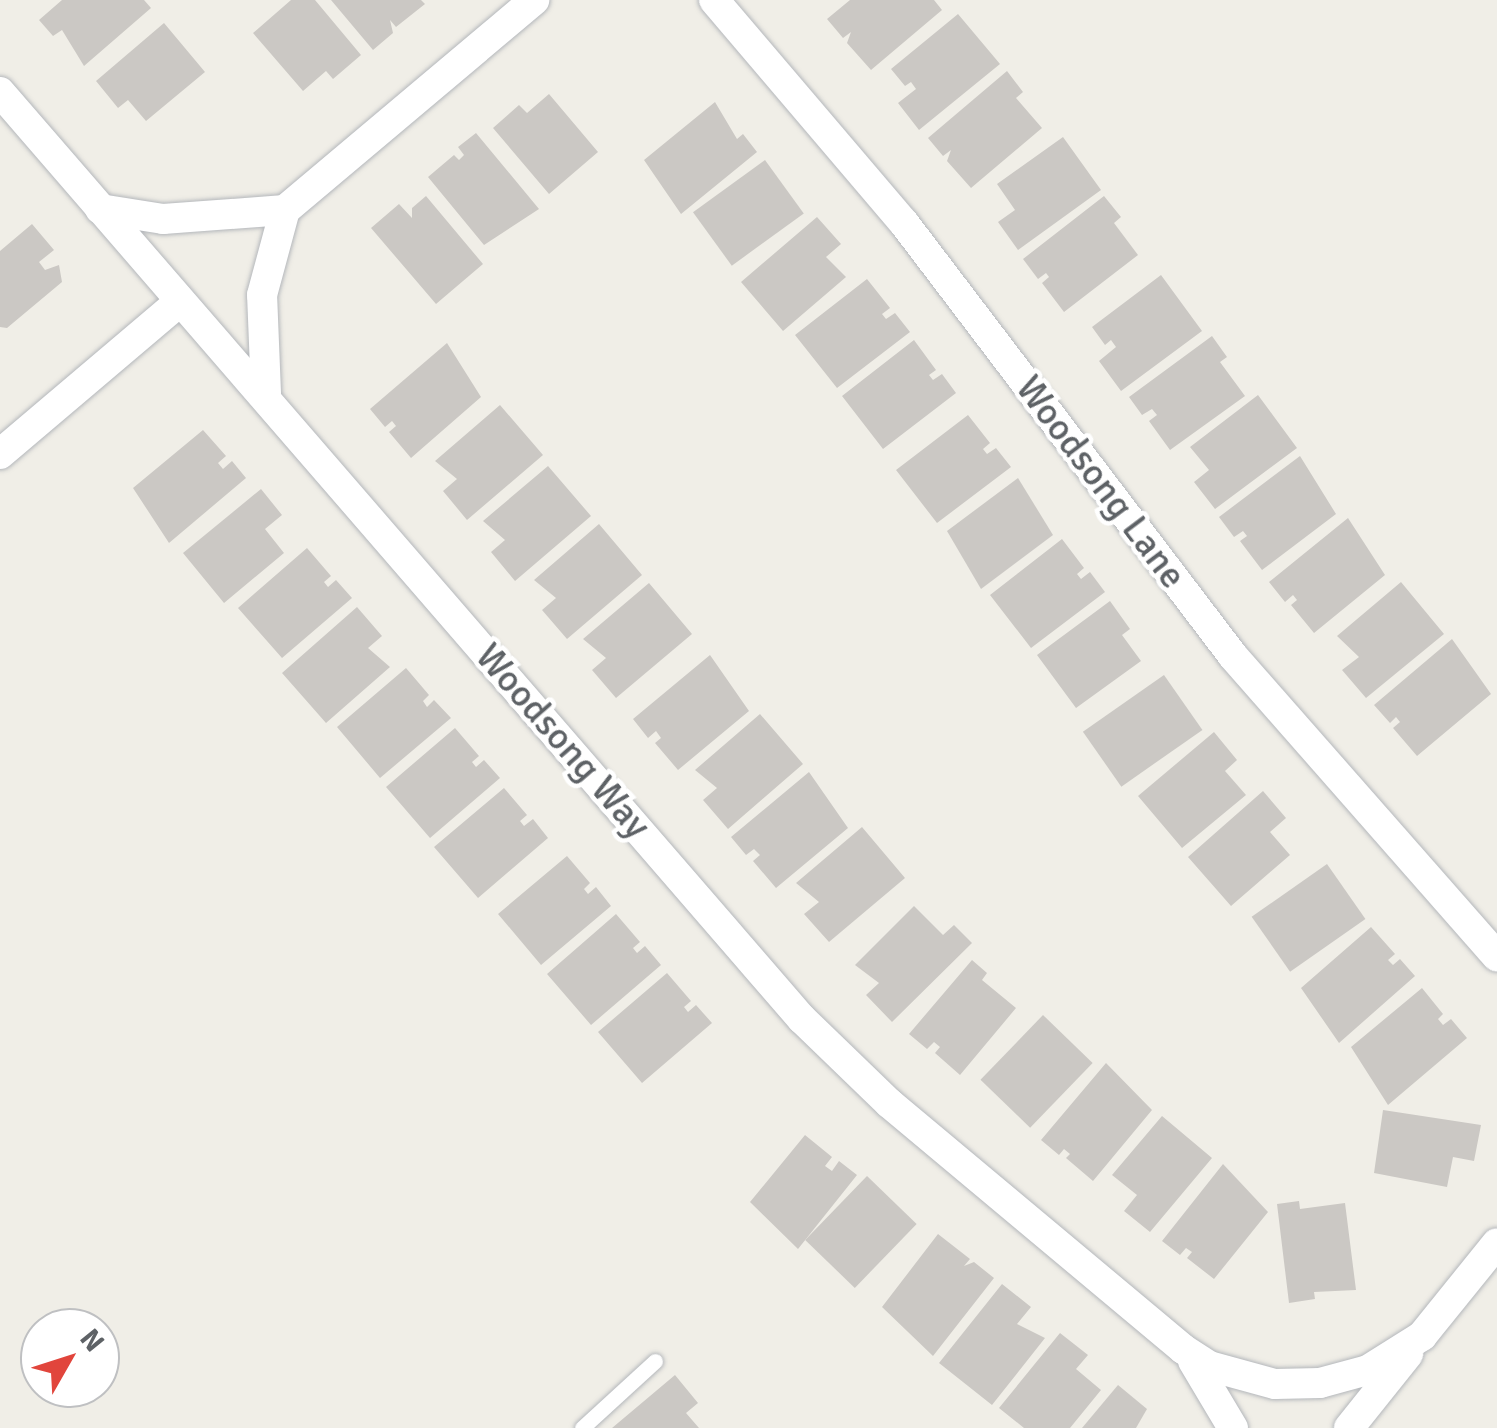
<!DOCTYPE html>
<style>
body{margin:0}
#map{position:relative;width:1497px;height:1428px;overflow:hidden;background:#f0eee7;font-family:Signika,sans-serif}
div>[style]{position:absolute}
.building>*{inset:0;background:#cbc8c4;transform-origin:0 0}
.roads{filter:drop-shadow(0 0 2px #b4b7bb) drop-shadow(0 0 2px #b4b7bb)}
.lane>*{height:15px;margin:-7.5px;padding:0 7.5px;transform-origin:7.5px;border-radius:7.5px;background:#fff}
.street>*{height:30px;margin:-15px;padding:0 15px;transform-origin:15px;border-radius:15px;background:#fff}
span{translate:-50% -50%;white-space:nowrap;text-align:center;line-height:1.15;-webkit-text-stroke:9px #fff;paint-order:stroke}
.street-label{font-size:38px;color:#5e6266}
.north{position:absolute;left:20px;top:1308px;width:100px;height:100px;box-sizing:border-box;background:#fff;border:2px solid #bfc0c2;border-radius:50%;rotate:51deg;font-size:28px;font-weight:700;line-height:40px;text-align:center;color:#5e6266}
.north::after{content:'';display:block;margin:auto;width:35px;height:45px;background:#e1453c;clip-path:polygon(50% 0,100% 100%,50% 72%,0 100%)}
</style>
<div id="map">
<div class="building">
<div style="clip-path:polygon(62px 0,144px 0,151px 8px,84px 66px,62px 30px,53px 36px,39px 20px)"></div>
<div style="clip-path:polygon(291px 0,315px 0,361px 55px,333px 79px,326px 71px,303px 91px,253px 33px)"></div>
<div style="clip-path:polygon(331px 0,421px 0,425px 4px,396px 27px,390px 20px,393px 33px,373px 50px)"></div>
<div style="clip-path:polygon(850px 0,934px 0,942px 10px,871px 70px,847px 43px,851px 32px,843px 38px,827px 19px)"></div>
<div style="clip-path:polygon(958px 14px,1000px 64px,919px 130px,898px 103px,916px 89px,911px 82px,905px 86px,891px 69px)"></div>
<div style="clip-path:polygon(164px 23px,205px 72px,146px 121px,128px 100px,118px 108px,96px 81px)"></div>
<div style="clip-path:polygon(1007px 71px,1023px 92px,1016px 98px,1042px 128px,971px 188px,947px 161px,951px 150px,943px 156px,928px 138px)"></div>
<div style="clip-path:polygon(549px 94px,598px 152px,549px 194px,493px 128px,519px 105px,527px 113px)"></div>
<div style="clip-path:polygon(715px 102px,737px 139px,743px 134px,757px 152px,681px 214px,644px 160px)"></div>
<div style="clip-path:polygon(476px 133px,539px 209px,484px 245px,428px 177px,454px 155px,459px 160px,464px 155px,458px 147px)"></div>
<div style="clip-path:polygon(1063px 137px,1101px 190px,1018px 250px,998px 222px,1015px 210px,997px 184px)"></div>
<div style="left:765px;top:160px;width:66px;height:89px;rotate:54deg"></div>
<div style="clip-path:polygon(426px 196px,483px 264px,436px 304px,371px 228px,399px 204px,412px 218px,412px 208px)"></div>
<div style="clip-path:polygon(1104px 196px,1121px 217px,1114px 223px,1138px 255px,1064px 312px,1042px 283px,1049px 277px,1046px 273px,1038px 279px,1023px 259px)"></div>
<div style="clip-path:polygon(817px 217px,841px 244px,826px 257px,846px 277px,783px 331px,741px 282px)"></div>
<div style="clip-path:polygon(32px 224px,54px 250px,39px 262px,45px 270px,59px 265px,62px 282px,7px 328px,0 327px,0 251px)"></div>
<div style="clip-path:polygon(1161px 275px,1202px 331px,1121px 391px,1099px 361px,1116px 347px,1111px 340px,1105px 345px,1092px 327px)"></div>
<div style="clip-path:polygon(867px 279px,890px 308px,882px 314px,886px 319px,895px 313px,910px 332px,837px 388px,795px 335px)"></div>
<div style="clip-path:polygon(1212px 336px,1227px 357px,1220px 362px,1245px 396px,1170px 450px,1149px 421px,1157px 415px,1152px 409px,1142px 415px,1129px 397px)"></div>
<div style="clip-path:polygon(914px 340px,936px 370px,929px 375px,933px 380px,942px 374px,956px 393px,883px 449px,842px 396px)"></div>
<div style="clip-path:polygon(447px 343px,481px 397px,411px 458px,389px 432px,396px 426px,392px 421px,385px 427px,370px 409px)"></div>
<div style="clip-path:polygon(1258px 395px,1297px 448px,1215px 509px,1194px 482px,1209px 470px,1190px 447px)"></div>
<div style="clip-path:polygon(500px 405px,543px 455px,467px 520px,443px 491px,457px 479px,435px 461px)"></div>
<div style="clip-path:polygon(968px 415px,990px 443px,983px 449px,987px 454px,996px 448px,1011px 467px,937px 523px,896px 470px)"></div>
<div style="clip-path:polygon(203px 430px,226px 456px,218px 463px,223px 469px,232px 461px,246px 478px,169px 543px,133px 488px)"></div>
<div style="clip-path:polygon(1300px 456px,1336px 514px,1262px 570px,1240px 541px,1247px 536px,1243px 531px,1234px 537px,1219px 517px)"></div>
<div style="clip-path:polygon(548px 466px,591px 516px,515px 581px,491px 552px,505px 540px,483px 521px)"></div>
<div style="clip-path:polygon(1018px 478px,1053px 535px,981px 589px,947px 531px)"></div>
<div style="clip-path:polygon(261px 489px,282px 515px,265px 529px,284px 553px,224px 603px,183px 553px)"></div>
<div style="clip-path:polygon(1348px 518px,1385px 575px,1314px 633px,1291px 605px,1297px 600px,1293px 595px,1285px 602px,1269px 582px)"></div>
<div style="clip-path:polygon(599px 524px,642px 575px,567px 639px,542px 610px,556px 598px,534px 580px)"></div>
<div style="clip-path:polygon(1062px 539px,1084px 568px,1077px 574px,1081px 579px,1090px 572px,1105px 592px,1031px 648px,990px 595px)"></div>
<div style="clip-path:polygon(307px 548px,331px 576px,324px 582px,328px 587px,336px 580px,352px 598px,282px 658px,238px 608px)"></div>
<div style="clip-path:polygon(1401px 582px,1444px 634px,1366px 698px,1342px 670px,1359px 657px,1337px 636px)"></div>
<div style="clip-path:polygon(649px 583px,692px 634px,616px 698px,592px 670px,606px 658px,583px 639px)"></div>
<div style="clip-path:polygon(1110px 601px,1130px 629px,1122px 635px,1141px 661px,1076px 708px,1037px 655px)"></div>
<div style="clip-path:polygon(357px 607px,382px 636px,368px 648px,390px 667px,326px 723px,282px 673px)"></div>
<div style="clip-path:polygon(1452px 639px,1491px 694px,1417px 756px,1393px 728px,1400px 722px,1396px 717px,1390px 723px,1374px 705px)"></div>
<div style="clip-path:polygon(710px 655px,749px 711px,678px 770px,655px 743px,661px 738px,656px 731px,648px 738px,633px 719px)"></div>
<div style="clip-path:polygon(406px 668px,429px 695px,423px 701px,427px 707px,434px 700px,451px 718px,380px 778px,337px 727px)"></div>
<div style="left:1164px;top:675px;width:67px;height:99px;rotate:55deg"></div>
<div style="clip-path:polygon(760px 714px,803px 764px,728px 829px,703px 800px,717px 788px,695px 770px)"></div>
<div style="clip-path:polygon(455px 728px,479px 756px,472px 762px,476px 767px,484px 760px,500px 778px,430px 838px,386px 787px)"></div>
<div style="clip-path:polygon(1214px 732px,1237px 760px,1225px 771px,1246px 795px,1182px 848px,1138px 796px)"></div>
<div style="clip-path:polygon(809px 772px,848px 828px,776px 888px,753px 861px,760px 855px,754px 849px,746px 855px,731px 837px)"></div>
<div style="clip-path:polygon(504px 788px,527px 815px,520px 821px,524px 826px,533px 819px,548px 838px,478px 898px,434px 847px)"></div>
<div style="clip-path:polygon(1263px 791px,1286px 818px,1270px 832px,1290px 855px,1231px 906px,1188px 857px)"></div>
<div style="clip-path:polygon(862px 827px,905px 878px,829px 942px,804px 914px,819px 902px,796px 883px)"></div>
<div style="clip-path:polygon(567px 856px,590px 883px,584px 889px,588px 894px,596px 887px,611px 906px,541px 965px,498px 914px)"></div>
<div style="left:1327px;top:864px;width:67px;height:92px;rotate:55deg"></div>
<div style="clip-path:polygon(914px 906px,943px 935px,954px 925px,972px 943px,892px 1022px,866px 995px,879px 983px,855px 965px)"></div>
<div style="clip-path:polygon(616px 914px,640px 942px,633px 948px,637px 953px,645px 946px,661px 965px,591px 1025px,547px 974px)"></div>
<div style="clip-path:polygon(1371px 927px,1395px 954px,1388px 960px,1393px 965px,1400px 959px,1415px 976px,1339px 1043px,1301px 988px)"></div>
<div style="clip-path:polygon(972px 960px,987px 973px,982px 980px,1016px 1008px,960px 1075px,935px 1053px,940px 1047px,934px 1042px,927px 1049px,909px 1034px)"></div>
<div style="clip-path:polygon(667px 973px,691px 1001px,684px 1007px,688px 1012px,696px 1005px,712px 1023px,642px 1083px,598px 1032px)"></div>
<div style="clip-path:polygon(1422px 988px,1443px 1014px,1438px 1019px,1443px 1025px,1451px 1019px,1467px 1038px,1388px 1105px,1351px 1047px)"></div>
<div style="left:1043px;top:1015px;width:69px;height:90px;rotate:44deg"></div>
<div style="clip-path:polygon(1106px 1063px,1152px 1110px,1093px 1181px,1066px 1158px,1070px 1154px,1064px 1149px,1059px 1155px,1041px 1140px)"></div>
<div style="clip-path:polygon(1383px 1110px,1481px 1125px,1474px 1161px,1453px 1157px,1447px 1187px,1374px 1173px)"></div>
<div style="clip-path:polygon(1162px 1116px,1212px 1158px,1150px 1232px,1124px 1211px,1137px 1195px,1112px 1175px)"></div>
<div style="clip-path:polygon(805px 1135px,832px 1157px,825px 1166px,832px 1171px,839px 1161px,857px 1175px,798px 1249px,750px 1202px)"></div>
<div style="clip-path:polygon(1223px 1164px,1268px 1212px,1214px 1279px,1187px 1258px,1192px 1252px,1186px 1248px,1180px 1255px,1162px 1241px)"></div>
<div style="left:867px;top:1176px;width:69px;height:89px;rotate:44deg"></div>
<div style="clip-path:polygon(1299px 1201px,1300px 1209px,1345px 1203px,1356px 1290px,1314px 1292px,1315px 1299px,1289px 1303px,1277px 1204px)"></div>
<div style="clip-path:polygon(938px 1234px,970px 1259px,964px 1266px,974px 1262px,994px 1278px,933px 1356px,882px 1307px)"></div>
<div style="clip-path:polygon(1002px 1284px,1031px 1307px,1017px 1324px,1045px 1338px,992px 1405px,939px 1363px)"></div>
<div style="clip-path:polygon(1060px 1333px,1088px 1355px,1076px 1369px,1101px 1390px,1070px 1428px,1024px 1428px,999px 1408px)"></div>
<div style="clip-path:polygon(675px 1375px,698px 1403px,686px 1413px,699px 1428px,612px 1428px)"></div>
<div style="clip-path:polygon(1118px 1385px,1147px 1409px,1136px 1428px,1082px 1428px)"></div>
</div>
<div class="roads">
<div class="lane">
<div style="left:582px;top:1428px;width:99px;rotate:-42.5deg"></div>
</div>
<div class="street">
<div style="left:714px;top:0;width:293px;rotate:49.6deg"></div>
<div style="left:904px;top:223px;width:544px;rotate:52.77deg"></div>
<div style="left:1233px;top:656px;width:400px;rotate:48.7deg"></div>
<div style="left:0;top:92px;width:1226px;rotate:49.14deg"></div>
<div style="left:802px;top:1019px;width:121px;rotate:44deg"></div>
<div style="left:889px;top:1103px;width:383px;rotate:39.9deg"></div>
<div style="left:1183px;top:1349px;width:31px;rotate:33deg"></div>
<div style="left:1209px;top:1366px;width:68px;rotate:15.3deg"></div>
<div style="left:1275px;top:1384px;width:45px;rotate:-1.3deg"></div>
<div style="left:1320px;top:1383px;width:50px;rotate:-15.2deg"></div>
<div style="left:1368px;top:1370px;width:64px;rotate:-32.2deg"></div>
<div style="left:1422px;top:1336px;width:119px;rotate:-51.1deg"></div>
<div style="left:100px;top:209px;width:64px;rotate:9deg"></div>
<div style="left:163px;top:219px;width:122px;rotate:-4.2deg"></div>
<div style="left:285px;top:210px;width:326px;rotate:-40.1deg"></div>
<div style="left:266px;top:393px;width:98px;rotate:-92.3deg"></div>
<div style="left:262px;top:295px;width:88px;rotate:-74.9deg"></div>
<div style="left:0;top:454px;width:235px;rotate:-40.3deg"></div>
<div style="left:1193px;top:1361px;width:78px;rotate:59.2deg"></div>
<div style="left:1349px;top:1428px;width:95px;rotate:-51.4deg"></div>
</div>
</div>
<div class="street-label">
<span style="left:1101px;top:482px;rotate:53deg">Woodsong Lane</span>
<span style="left:563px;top:741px;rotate:49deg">Woodsong Way</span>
</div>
<div class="north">N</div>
</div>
